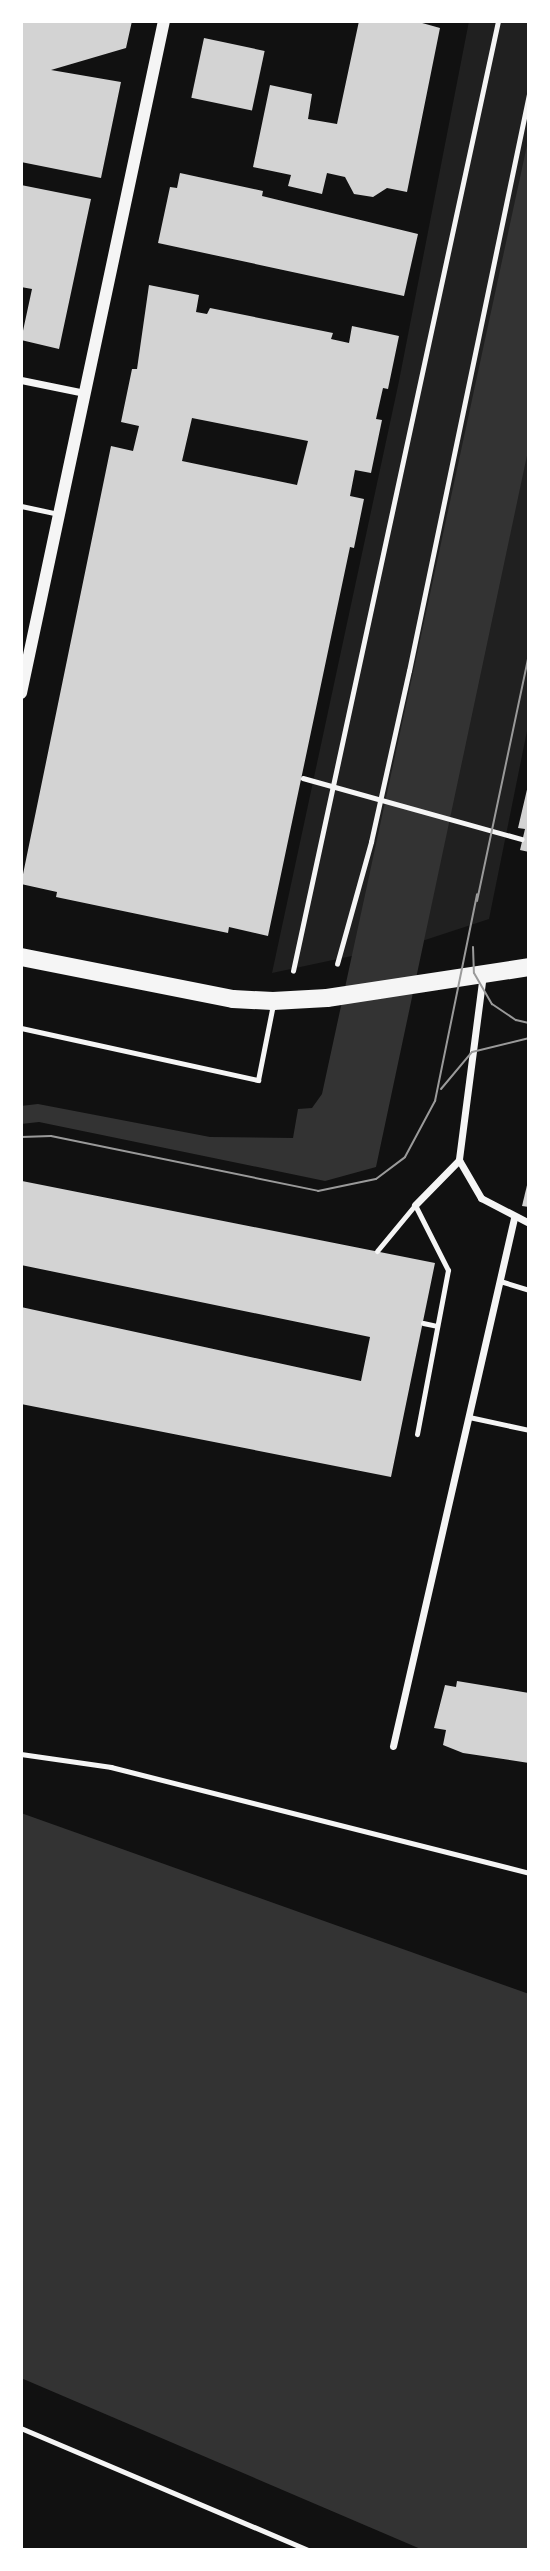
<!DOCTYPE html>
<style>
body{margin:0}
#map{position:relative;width:550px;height:2571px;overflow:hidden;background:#111;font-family:Arial,sans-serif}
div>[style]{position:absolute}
.green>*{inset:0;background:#202020}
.water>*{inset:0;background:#333}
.building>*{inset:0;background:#d3d3d3;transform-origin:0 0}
.path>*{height:4.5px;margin:-2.25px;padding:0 2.25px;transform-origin:2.25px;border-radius:2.25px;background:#f5f5f5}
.service>*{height:5px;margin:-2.5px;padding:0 2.5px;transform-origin:2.5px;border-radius:2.5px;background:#f5f5f5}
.minor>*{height:7px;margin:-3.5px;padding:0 3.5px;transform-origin:3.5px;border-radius:3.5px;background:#f5f5f5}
.tertiary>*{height:12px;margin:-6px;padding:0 6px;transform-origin:6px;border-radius:6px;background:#f5f5f5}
.primary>*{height:18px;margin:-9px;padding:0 9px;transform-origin:9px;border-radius:9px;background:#f5f5f5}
.tram>*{height:2px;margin:-1px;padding:0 1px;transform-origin:1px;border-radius:1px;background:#9a9a9a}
span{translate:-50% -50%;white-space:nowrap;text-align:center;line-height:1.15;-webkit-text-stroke:7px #fff;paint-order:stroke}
.frame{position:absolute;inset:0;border:23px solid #fff;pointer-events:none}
</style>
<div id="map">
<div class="green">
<div style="clip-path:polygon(469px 21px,529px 21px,529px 721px,489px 919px,422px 941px,272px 973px,399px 381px)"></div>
</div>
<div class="water">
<div style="clip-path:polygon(529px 136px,529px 446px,376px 1167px,325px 1181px,39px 1122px,21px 1124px,21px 1106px,38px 1104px,210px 1137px,293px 1138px,298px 1109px,312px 1108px,322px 1094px)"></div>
<div style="clip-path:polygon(21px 1813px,529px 1994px,529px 2550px,423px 2550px,21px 2378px)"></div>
</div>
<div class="building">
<div style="clip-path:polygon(21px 21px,132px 21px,126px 48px,51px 70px,121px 82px,101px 178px,21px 162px)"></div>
<div style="clip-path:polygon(359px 21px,415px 21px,440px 28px,407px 192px,387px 188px,373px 197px,354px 194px,345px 177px,327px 173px,322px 194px,288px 186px,291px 175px,253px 167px,270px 85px,312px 94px,308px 119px,337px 124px)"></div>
<div style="left:204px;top:38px;width:62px;height:61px;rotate:12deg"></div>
<div style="clip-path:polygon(180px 173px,263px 191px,262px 196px,418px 234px,404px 296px,158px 243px,170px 187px,177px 188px)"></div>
<div style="clip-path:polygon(21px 185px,91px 199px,59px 349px,21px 340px,32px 289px,21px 287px)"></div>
<div style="clip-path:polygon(evenodd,149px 285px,199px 295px,196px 312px,207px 314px,210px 308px,333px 333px,331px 339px,349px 343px,352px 326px,399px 336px,388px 389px,383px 388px,376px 419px,382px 420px,371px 473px,355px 470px,350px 496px,364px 499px,354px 548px,350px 547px,268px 936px,229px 927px,228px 933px,56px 897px,57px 892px,21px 884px,111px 446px,133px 451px,139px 426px,121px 422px,132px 369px,137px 369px,149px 285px,192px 418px,308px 441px,297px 485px,182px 461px,192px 418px)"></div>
<div style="clip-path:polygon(529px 781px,529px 852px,520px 850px,525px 829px,518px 828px)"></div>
<div style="clip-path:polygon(529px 1177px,529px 1207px,522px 1206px)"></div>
<div style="clip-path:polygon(22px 1181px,435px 1263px,391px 1477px,21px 1404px,21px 1307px,361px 1381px,370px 1337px,21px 1265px)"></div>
<div style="clip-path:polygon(457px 1681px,529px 1693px,529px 1763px,463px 1753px,443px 1745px,446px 1730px,434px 1728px,445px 1685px,456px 1687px)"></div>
</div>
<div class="path">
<div style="left:303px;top:778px;width:227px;rotate:15.6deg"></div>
<div style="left:337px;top:964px;width:127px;rotate:-74.4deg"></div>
<div style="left:371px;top:842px;width:175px;rotate:-77.5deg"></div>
<div style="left:409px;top:671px;width:589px;rotate:-78.25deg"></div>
<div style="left:293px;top:971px;width:972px;rotate:-77.82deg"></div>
<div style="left:21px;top:1754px;width:91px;rotate:8.2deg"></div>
<div style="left:111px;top:1767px;width:431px;rotate:14.2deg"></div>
<div style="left:21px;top:2428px;width:313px;rotate:23deg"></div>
</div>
<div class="service">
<div style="left:21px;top:506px;width:39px;rotate:12deg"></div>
<div style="left:21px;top:1028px;width:243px;rotate:12.4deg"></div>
<div style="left:258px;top:1080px;width:77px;rotate:-78.8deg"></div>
<div style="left:377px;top:1251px;width:60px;rotate:-50.4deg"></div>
<div style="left:415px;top:1205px;width:73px;rotate:63.1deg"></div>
<div style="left:448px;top:1270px;width:167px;rotate:100.7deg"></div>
<div style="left:500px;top:1281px;width:30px;rotate:17deg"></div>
<div style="left:423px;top:1323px;width:14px;rotate:12deg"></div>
<div style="left:469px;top:1417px;width:61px;rotate:12.2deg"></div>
</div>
<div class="minor">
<div style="left:21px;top:380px;width:65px;rotate:11.5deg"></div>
<div style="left:483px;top:974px;width:188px;rotate:97.4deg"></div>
<div style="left:459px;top:1160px;width:44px;rotate:59.9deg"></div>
<div style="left:481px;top:1198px;width:54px;rotate:27.5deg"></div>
<div style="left:415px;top:1205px;width:63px;rotate:-45.6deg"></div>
<div style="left:393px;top:1746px;width:542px;rotate:-77.09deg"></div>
</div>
<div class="tertiary">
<div style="left:21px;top:693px;width:687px;rotate:-77.99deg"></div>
</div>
<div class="primary">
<div style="left:21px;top:957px;width:216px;rotate:11.2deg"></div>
<div style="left:233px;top:999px;width:40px;rotate:2.9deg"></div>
<div style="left:273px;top:1001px;width:54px;rotate:-3.2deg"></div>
<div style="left:327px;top:998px;width:204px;rotate:-8.7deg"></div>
</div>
<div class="tram">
<div style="left:477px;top:901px;width:252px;rotate:-78.1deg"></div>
<div style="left:473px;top:947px;width:26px;rotate:88deg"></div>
<div style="left:474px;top:973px;width:36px;rotate:60deg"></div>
<div style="left:492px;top:1004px;width:29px;rotate:34deg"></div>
<div style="left:516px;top:1020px;width:13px;rotate:13deg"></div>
<div style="left:441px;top:1089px;width:48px;rotate:-50deg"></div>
<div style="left:472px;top:1052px;width:59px;rotate:-13.8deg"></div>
<div style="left:21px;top:1137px;width:30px;rotate:-2deg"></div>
<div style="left:51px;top:1136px;width:273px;rotate:11.6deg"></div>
<div style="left:318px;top:1191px;width:59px;rotate:-11.7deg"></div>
<div style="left:376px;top:1179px;width:36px;rotate:-37deg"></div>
<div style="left:405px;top:1157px;width:64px;rotate:-61.8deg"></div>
<div style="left:435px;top:1101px;width:211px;rotate:-78.5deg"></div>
</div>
<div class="frame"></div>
</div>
